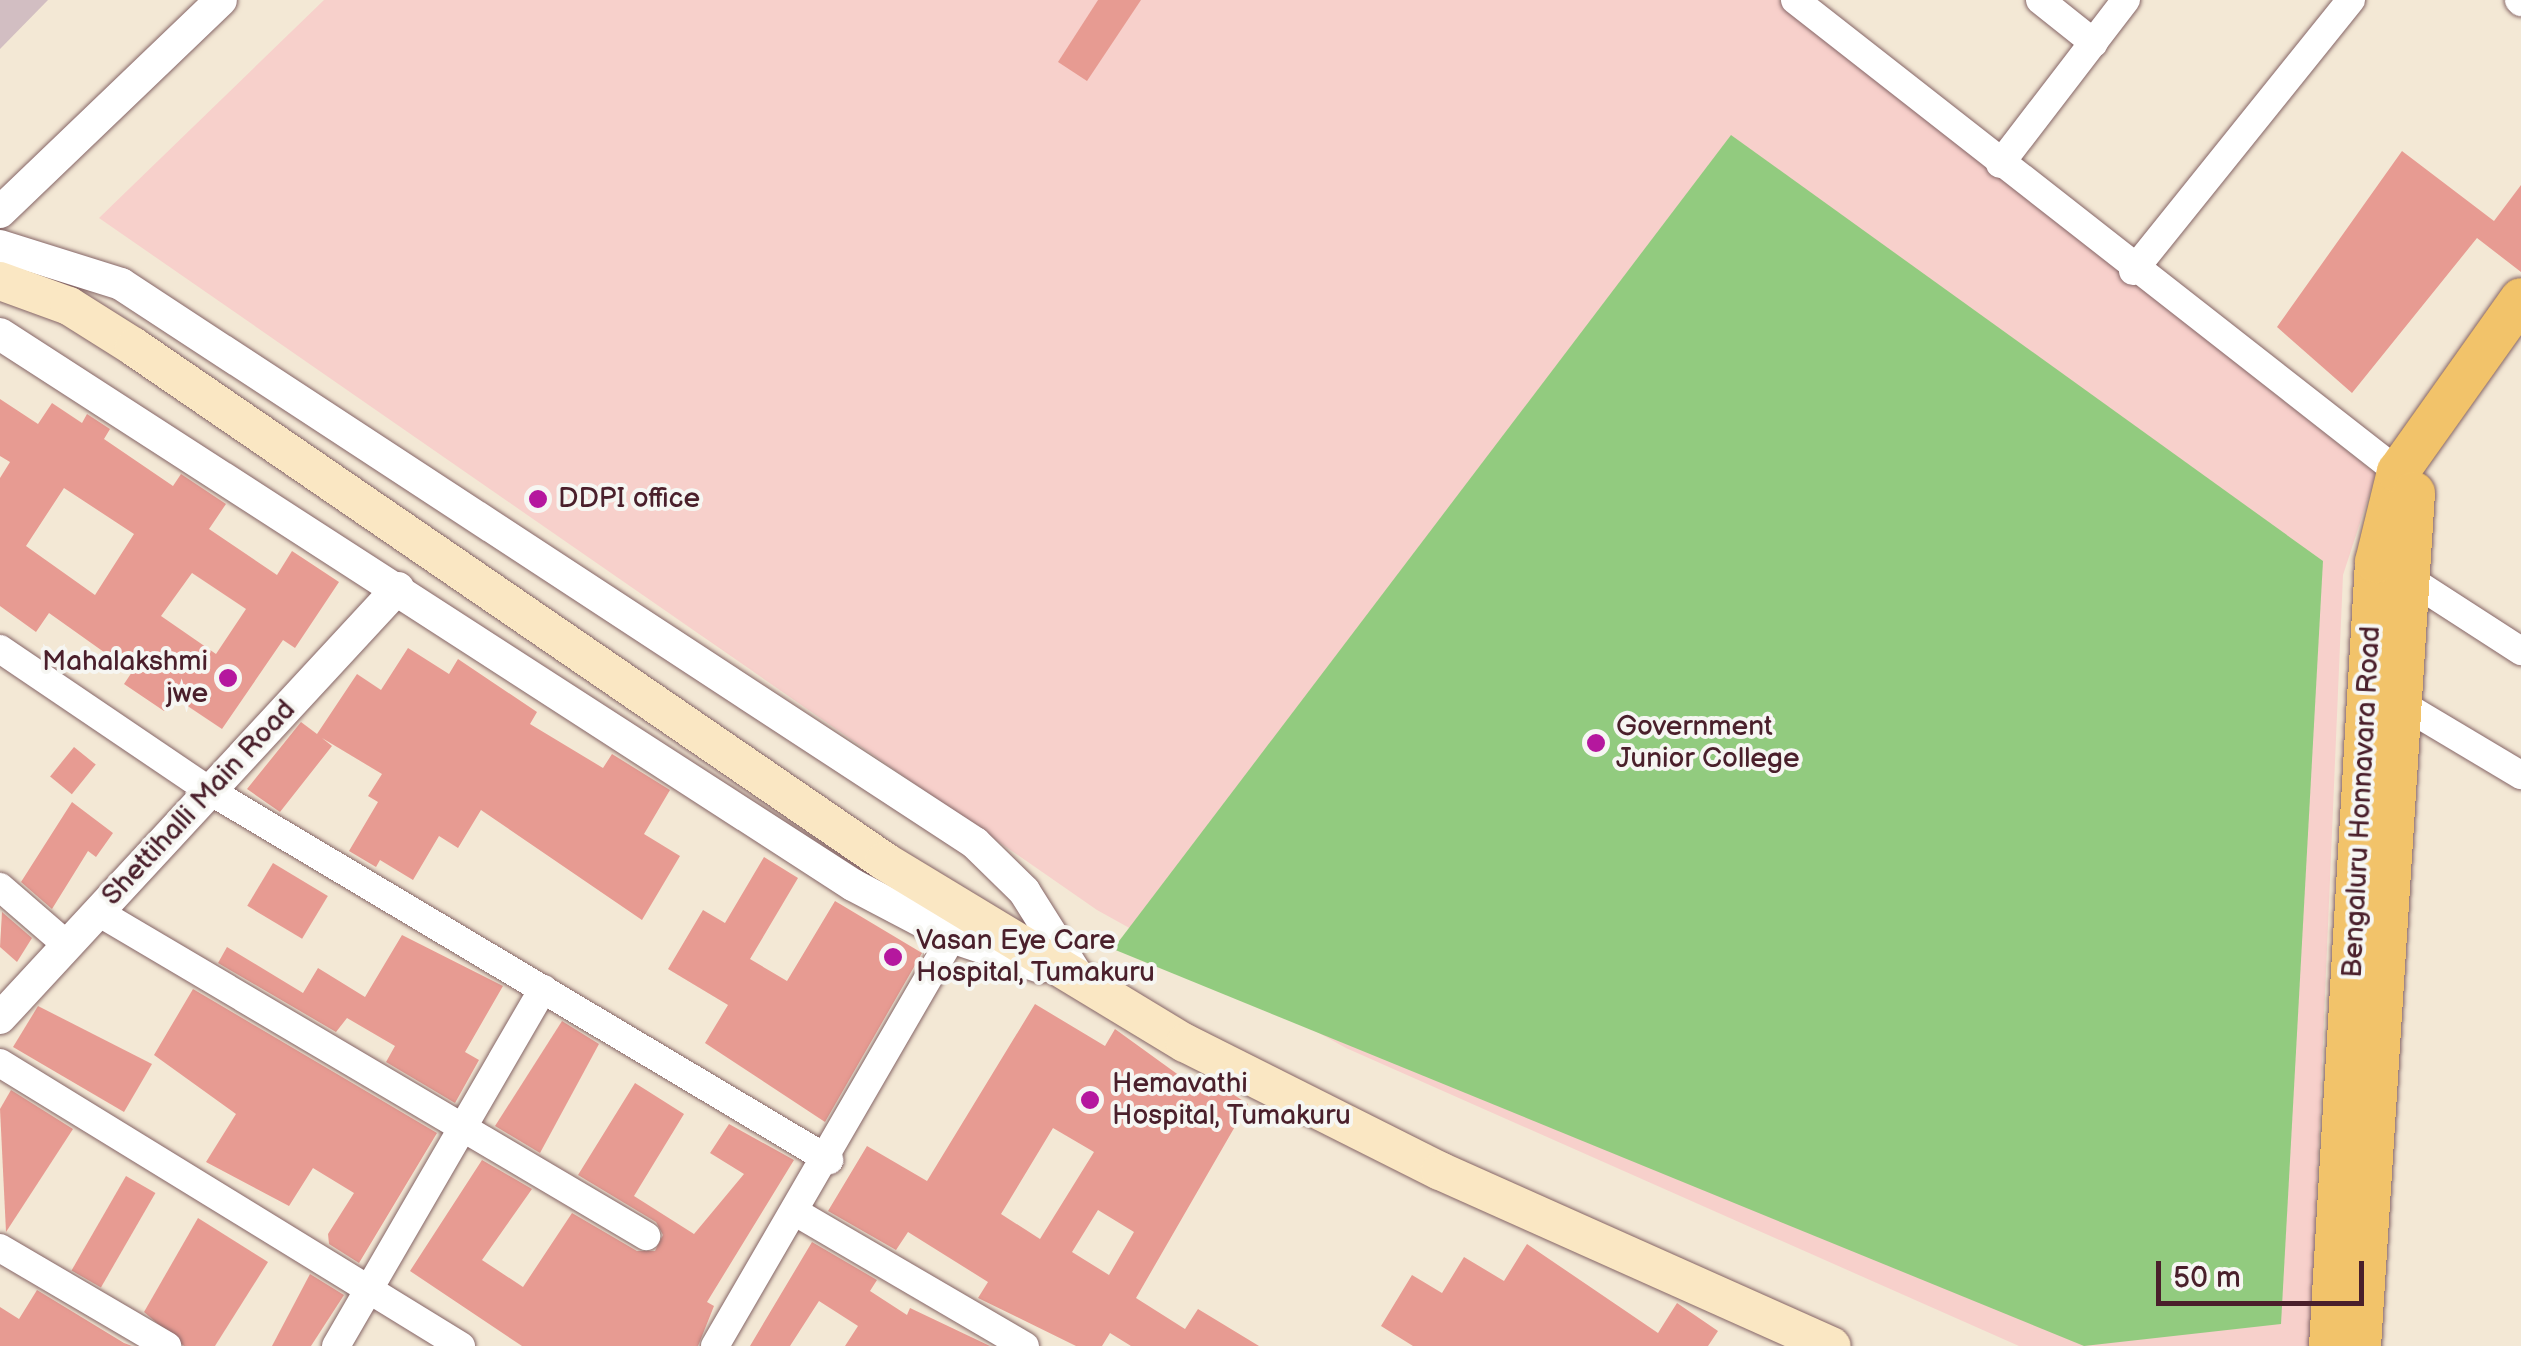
<!DOCTYPE html>
<style>
body{margin:0}
#map{position:relative;width:2521px;height:1346px;overflow:hidden;background:#f3e8d5;font-family:"Balsamiq Sans",sans-serif}
div>[style]{position:absolute}
.built>*{inset:0;background:#f7d0cb}
.industrial>*{inset:0;background:#d2bec2}
.green>*{inset:0;background:#92cb7f}
.building>*{inset:0;background:#e79b92;transform-origin:0 0}
.roads{filter:drop-shadow(0 0 2px #856566) drop-shadow(0 0 2px #856566)}
.minor>*{height:28px;margin:-14px;padding:0 14px;transform-origin:14px;border-radius:14px;background:#fff}
.tertiary>*{height:32px;margin:-16px;padding:0 16px;transform-origin:16px;border-radius:16px;background:#fff}
.secondary>*{height:38px;margin:-19px;padding:0 19px;transform-origin:19px;border-radius:19px;background:#fae7c3}
.primary>*{height:42px;margin:-21px;padding:0 21px;transform-origin:21px;border-radius:21px;background:#f2c36a}
.dots>*{width:28px;height:28px;translate:-50% -50%;box-sizing:border-box;border:5px solid #f6f6f2;border-radius:50%}
span{translate:-50% -50%;white-space:nowrap;text-align:center;line-height:1.15;-webkit-text-stroke:8px #f6f6f2;paint-order:stroke}
.poi-label{font-size:28px;color:#4a1f2b}
.left{translate:0 -50%;text-align:left}
.right{translate:-100% -50%;text-align:right}
.street-label{font-size:28px;color:#4a1f2b}
.scale{position:absolute;left:2156px;top:1261px;width:208px;height:45px;box-sizing:border-box;border:5px solid #4a1f2b;border-top:0;padding-left:12px;font-size:30px;line-height:35px;white-space:nowrap;color:#4a1f2b;-webkit-text-stroke:8px #f6f6f2;paint-order:stroke}
</style>
<div id="map">
<div class="built">
<div style="clip-path:polygon(324px 0,1779px 0,2376px 474px,2343px 575px,2310px 1346px,2019px 1346px,1346px 1048px,1097px 910px,99px 218px)"></div>
</div>
<div class="industrial">
<div style="clip-path:polygon(0 0,48px 0,0 49px)"></div>
</div>
<div class="green">
<div style="clip-path:polygon(1731px 135px,2323px 561px,2281px 1324px,2084px 1346px,1113px 949px)"></div>
</div>
<div class="building">
<div style="clip-path:polygon(1098px 0,1141px 0,1087px 81px,1058px 62px)"></div>
<div style="clip-path:polygon(2402px 151px,2494px 221px,2521px 185px,2521px 272px,2477px 238px,2352px 393px,2277px 327px)"></div>
<div style="clip-path:polygon(evenodd,0 399px,38px 424px,52px 403px,82px 423px,87px 414px,110px 429px,104px 439px,173px 486px,181px 474px,226px 504px,209px 529px,277px 575px,292px 551px,339px 582px,295px 648px,283px 640px,222px 729px,174px 697px,164px 711px,124px 684px,132px 672px,49px 613px,36px 632px,0 606px,0 478px,10px 462px,0 456px,0 399px,64px 488px,134px 534px,95px 595px,26px 546px,64px 488px,0 399px,192px 573px,246px 609px,216px 654px,161px 616px,192px 573px)"></div>
<div style="clip-path:polygon(408px 648px,449px 674px,458px 659px,537px 712px,530px 724px,603px 768px,612px 754px,670px 790px,644px 834px,680px 856px,642px 920px,481px 810px,458px 848px,439px 836px,413px 880px,380px 860px,376px 867px,349px 851px,378px 802px,368px 796px,382px 774px,322px 738px,332px 746px,280px 812px,247px 789px,301px 722px,317px 734px,357px 674px,381px 690px)"></div>
<div style="left:74px;top:747px;width:28px;height:38px;rotate:39deg"></div>
<div style="clip-path:polygon(72px 802px,113px 833px,96px 857px,88px 851px,52px 909px,21px 882px)"></div>
<div style="clip-path:polygon(764px 857px,798px 878px,750px 959px,787px 981px,835px 901px,922px 953px,825px 1122px,705px 1043px,728px 1005px,668px 969px,703px 910px,725px 923px)"></div>
<div style="left:273px;top:863px;width:64px;height:50px;rotate:31deg"></div>
<div style="clip-path:polygon(2px 912px,32px 938px,17px 962px,0 947px)"></div>
<div style="clip-path:polygon(402px 935px,503px 986px,465px 1052px,479px 1060px,455px 1103px,386px 1062px,395px 1046px,347px 1018px,336px 1032px,218px 963px,227px 947px,303px 993px,318px 968px,365px 997px)"></div>
<div style="clip-path:polygon(193px 989px,437px 1133px,359px 1263px,329px 1244px,328px 1234px,354px 1193px,313px 1168px,289px 1206px,206px 1162px,236px 1114px,154px 1055px)"></div>
<div style="clip-path:polygon(evenodd,1035px 1004px,1105px 1046px,1115px 1029px,1209px 1097px,1217px 1084px,1248px 1104px,1136px 1298px,1185px 1329px,1198px 1309px,1259px 1346px,1131px 1346px,1110px 1333px,1102px 1346px,1076px 1346px,978px 1298px,988px 1282px,908px 1232px,896px 1250px,828px 1211px,867px 1146px,927px 1181px,1035px 1004px,1053px 1128px,1094px 1152px,1040px 1239px,1001px 1214px,1053px 1128px,1035px 1004px,1098px 1210px,1134px 1232px,1109px 1275px,1072px 1252px,1098px 1210px)"></div>
<div style="clip-path:polygon(38px 1006px,152px 1064px,124px 1112px,13px 1047px)"></div>
<div style="clip-path:polygon(562px 1021px,599px 1044px,540px 1153px,495px 1126px)"></div>
<div style="clip-path:polygon(635px 1083px,684px 1114px,634px 1196px,694px 1234px,744px 1174px,710px 1153px,729px 1124px,794px 1160px,707px 1302px,714px 1306px,698px 1346px,522px 1346px,410px 1271px,482px 1160px,532px 1189px,482px 1260px,523px 1287px,572px 1213px,637px 1251px,655px 1251px,663px 1235px,656px 1222px,578px 1175px)"></div>
<div style="clip-path:polygon(11px 1090px,73px 1129px,6px 1232px,0 1109px)"></div>
<div style="left:126px;top:1176px;width:34px;height:109px;rotate:30deg"></div>
<div style="clip-path:polygon(198px 1218px,268px 1262px,215px 1346px,184px 1346px,144px 1312px)"></div>
<div style="clip-path:polygon(812px 1242px,877px 1280px,870px 1291px,907px 1315px,910px 1308px,990px 1346px,845px 1346px,858px 1326px,819px 1301px,790px 1346px,750px 1346px)"></div>
<div style="clip-path:polygon(1527px 1244px,1658px 1333px,1677px 1303px,1718px 1331px,1708px 1346px,1413px 1346px,1381px 1326px,1412px 1275px,1442px 1293px,1464px 1257px,1504px 1281px)"></div>
<div style="clip-path:polygon(310px 1274px,344px 1295px,311px 1346px,272px 1346px)"></div>
<div style="clip-path:polygon(37px 1290px,124px 1343px,132px 1346px,0 1346px,0 1307px,19px 1319px)"></div>
</div>
<div class="roads">
<div class="minor">
<div style="left:1795px;top:0;width:766px;rotate:38.05deg"></div>
<div style="left:2040px;top:0;width:69px;rotate:38.5deg"></div>
<div style="left:2519px;top:0;width:3px;rotate:45deg"></div>
<div style="left:2000px;top:164px;width:207px;rotate:-52.5deg"></div>
<div style="left:2133px;top:271px;width:348px;rotate:-51.2deg"></div>
<div style="left:2408px;top:578px;width:135px;rotate:32.9deg"></div>
<div style="left:0;top:649px;width:254px;rotate:34.1deg"></div>
<div style="left:210px;top:791px;width:721px;rotate:30.8deg"></div>
<div style="left:2400px;top:703px;width:141px;rotate:30.8deg"></div>
<div style="left:0;top:887px;width:89px;rotate:40.9deg"></div>
<div style="left:98px;top:912px;width:637px;rotate:30.59deg"></div>
<div style="left:0;top:1063px;width:541px;rotate:31.55deg"></div>
<div style="left:797px;top:1213px;width:264px;rotate:30.3deg"></div>
<div style="left:0;top:1248px;width:194px;rotate:30.4deg"></div>
<div style="left:336px;top:1346px;width:413px;rotate:-59.9deg"></div>
<div style="left:715px;top:1346px;width:491px;rotate:-59.9deg"></div>
</div>
<div class="tertiary">
<div style="left:0;top:212px;width:306px;rotate:-43.8deg"></div>
<div style="left:0;top:246px;width:127px;rotate:17.4deg"></div>
<div style="left:121px;top:284px;width:1021px;rotate:33.21deg"></div>
<div style="left:975px;top:843px;width:69px;rotate:44.4deg"></div>
<div style="left:1024px;top:891px;width:105px;rotate:57.8deg"></div>
<div style="left:0;top:334px;width:1015px;rotate:32.86deg"></div>
<div style="left:853px;top:885px;width:112px;rotate:27.7deg"></div>
<div style="left:952px;top:937px;width:93px;rotate:18.8deg"></div>
<div style="left:0;top:1018px;width:586px;rotate:-47.21deg"></div>
</div>
<div class="secondary">
<div style="left:0;top:281px;width:73px;rotate:19.9deg"></div>
<div style="left:69px;top:306px;width:77px;rotate:32.2deg"></div>
<div style="left:134px;top:347px;width:909px;rotate:34.42deg"></div>
<div style="left:884px;top:861px;width:352px;rotate:31.2deg"></div>
<div style="left:1185px;top:1043px;width:285px;rotate:26.7deg"></div>
<div style="left:1440px;top:1171px;width:429px;rotate:24.1deg"></div>
</div>
<div class="primary">
<div style="left:2330px;top:1346px;width:785px;rotate:-86.64deg"></div>
<div style="left:2376px;top:562px;width:93px;rotate:-76.3deg"></div>
<div style="left:2398px;top:472px;width:212px;rotate:-54.6deg"></div>
<div style="left:2360px;top:1346px;width:855px;rotate:-86.38deg"></div>
</div>
</div>
<div class="dots">
<div style="left:538px;top:499px;background:#b5179e"></div>
<div style="left:228px;top:678px;background:#b5179e"></div>
<div style="left:1596px;top:743px;background:#b5179e"></div>
<div style="left:893px;top:957px;background:#b5179e"></div>
<div style="left:1090px;top:1100px;background:#b5179e"></div>
</div>
<div class="poi-label">
<span class="left" style="left:558px;top:499px">DDPI office</span>
<span class="right" style="left:208px;top:678px">Mahalakshmi<br>jwe</span>
<span class="left" style="left:1616px;top:743px">Government<br>Junior College</span>
<span class="left" style="left:916px;top:957px">Vasan Eye Care<br>Hospital, Tumakuru</span>
<span class="left" style="left:1112px;top:1100px">Hemavathi<br>Hospital, Tumakuru</span>
</div>
<div class="street-label">
<span style="left:2362px;top:802px;rotate:-87deg">Bengaluru Honnavara Road</span>
<span style="left:199px;top:803px;rotate:-47deg">Shettihalli Main Road</span>
</div>
<div class="scale">50 m</div>
</div>
